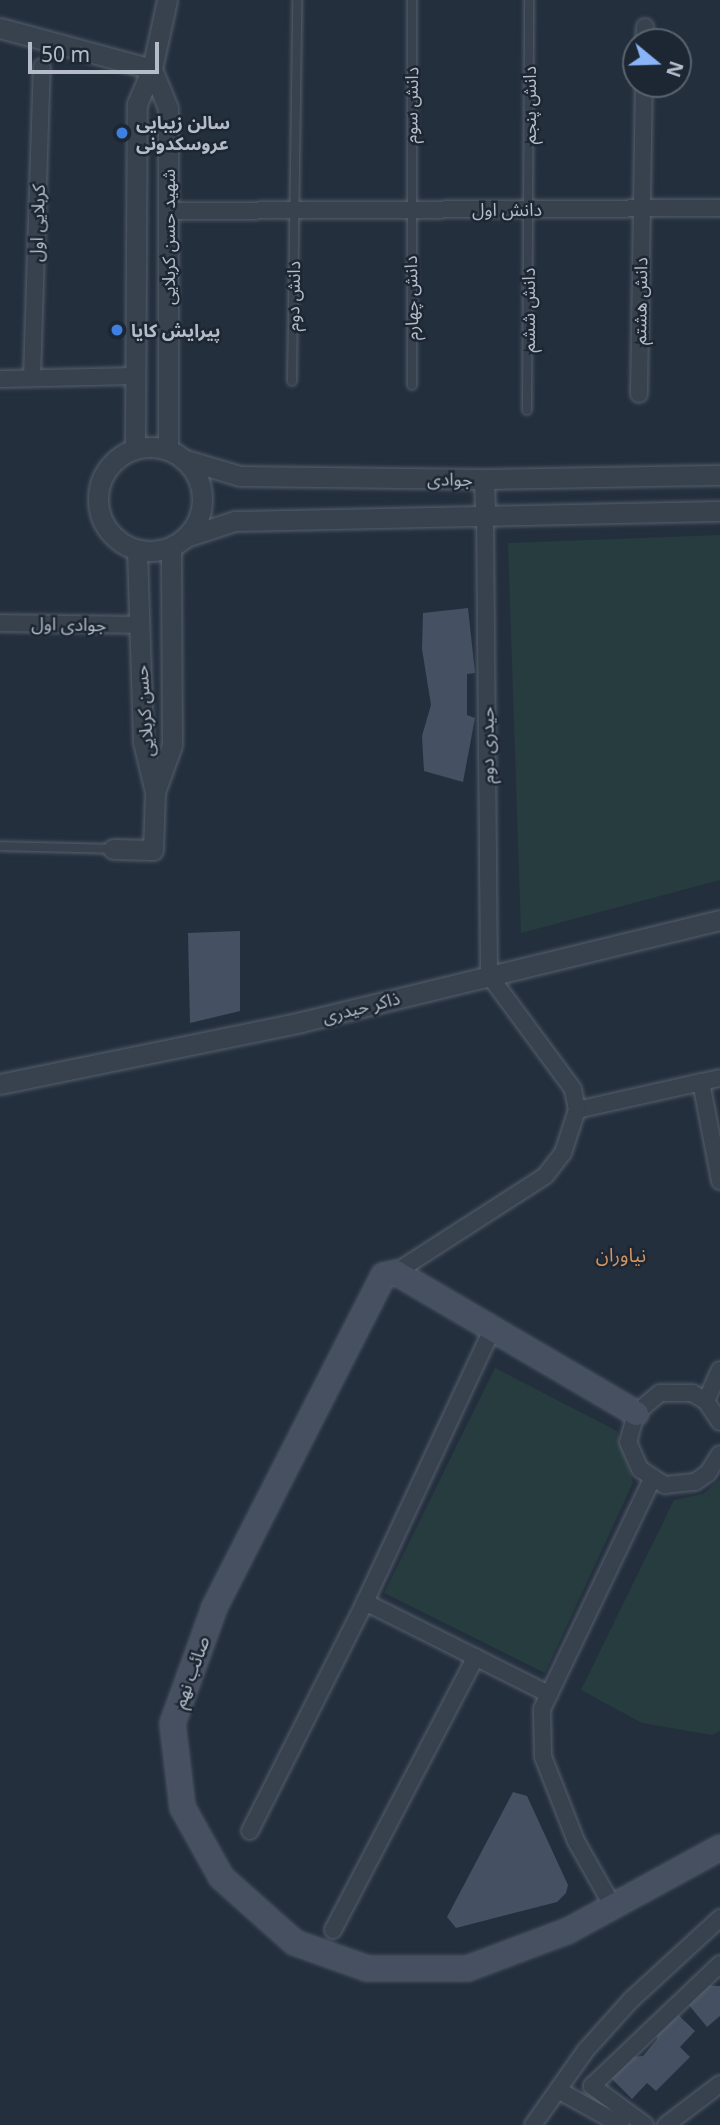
<!DOCTYPE html>
<meta charset="utf-8">
<style>
body{margin:0}
#map{position:relative;width:720px;height:2125px;overflow:hidden;background:#242f3e;font-family:"Noto Sans","Noto Sans Arabic",sans-serif}
div>[style]{position:absolute}
.green>*{inset:0;background:#263c3f}
.building>*{inset:0;background:#455162}
.roads{filter:drop-shadow(0 0 2px #565f6c) drop-shadow(0 0 2px #565f6c)}
.service>*{height:8px;margin:-4px;padding:0 4px;transform-origin:4px;border-radius:4px;background:#38414e}
.minor>*{height:16px;margin:-8px;padding:0 8px;transform-origin:8px;border-radius:8px;background:#38414e}
.tertiary>*{height:19px;margin:-9.5px;padding:0 9.5px;transform-origin:9.5px;border-radius:9.5px;background:#38414e}
.tertiary>.ring{margin:-9.5px;padding:0;box-sizing:content-box;background:none;border:19px solid #38414e;border-radius:50%}
.secondary>*{height:23px;margin:-11.5px;padding:0 11.5px;transform-origin:11.5px;border-radius:11.5px;background:#465061}
.dots>*{width:19px;height:19px;translate:-50% -50%;box-sizing:border-box;border:4px solid #1d2633;border-radius:50%}
span{translate:-50% -50%;white-space:nowrap;text-align:center;line-height:1.15;-webkit-text-stroke:5px #1d2633;paint-order:stroke}
.street-label{font-size:18px;color:#b4bcc9}
.poi-label{font-size:18px;color:#b4bcc9;font-weight:700}
.left{translate:0 -50%;text-align:left}
.neighbourhood-label{font-size:19px;color:#d59563}
.north{position:absolute;left:622px;top:28px;width:70px;height:70px;box-sizing:border-box;background:#1d2633;border:2px solid #59626f;border-radius:50%;rotate:109deg;font-size:19px;font-weight:700;line-height:28px;text-align:center;color:#b4bcc9}
.north::after{content:'';display:block;margin:auto;width:24px;height:32px;background:#8ab4f8;clip-path:polygon(50% 0,100% 100%,50% 72%,0 100%)}
.scale{position:absolute;left:28px;top:42px;width:131px;height:32px;box-sizing:border-box;border:4px solid #b4bcc9;border-top:0;padding-left:9px;font-size:21px;line-height:24px;white-space:nowrap;color:#b4bcc9;-webkit-text-stroke:5px #1d2633;paint-order:stroke}
</style>
<div id="map">
<div class="green">
<div style="clip-path:polygon(720px 535px,720px 880px,521px 933px,508px 543px)"></div>
<div style="clip-path:polygon(495px 1368px,617px 1431px,633px 1483px,545px 1673px,384px 1593px)"></div>
<div style="clip-path:polygon(720px 1479px,720px 1731px,712px 1735px,642px 1723px,581px 1690px,674px 1500px,703px 1494px)"></div>
</div>
<div class="building">
<div style="clip-path:polygon(468px 608px,475px 673px,467px 674px,467px 715px,475px 718px,463px 782px,424px 771px,422px 736px,431px 705px,422px 649px,423px 613px)"></div>
<div style="clip-path:polygon(240px 931px,240px 1011px,190px 1023px,188px 933px)"></div>
<div style="clip-path:polygon(513px 1792px,527px 1796px,568px 1885px,566px 1893px,557px 1902px,456px 1928px,447px 1917px)"></div>
<div style="clip-path:polygon(701px 1985px,720px 1986px,720px 2016px,707px 2027px,684px 1999px)"></div>
<div style="clip-path:polygon(670px 2007px,695px 2031px,680px 2047px,690px 2057px,656px 2091px,647px 2083px,632px 2099px,607px 2074px,622px 2058px,643px 2056px,657px 2039px,656px 2021px)"></div>
</div>
<div class="roads">
<div class="service">
<div style="left:292px;top:381px;width:381px;rotate:-89.2deg"></div>
<div style="left:412px;top:385px;width:385px;rotate:-90deg"></div>
<div style="left:527px;top:410px;width:410px;rotate:-89.7deg"></div>
<div style="left:0;top:846px;width:113px;rotate:1.5deg"></div>
</div>
<div class="minor">
<div style="left:644px;top:42px;width:15px;rotate:-86deg"></div>
<div style="left:168px;top:211px;width:552px;rotate:-0.31deg"></div>
<div style="left:32px;top:378px;width:311px;rotate:-88.2deg"></div>
<div style="left:0;top:379px;width:136px;rotate:-1.3deg"></div>
<div style="left:639px;top:394px;width:310px;rotate:-89.1deg"></div>
<div style="left:0;top:623px;width:139px;rotate:0.8deg"></div>
<div style="left:720px;top:1078px;width:19px;rotate:168deg"></div>
<div style="left:701px;top:1082px;width:101px;rotate:79.1deg"></div>
<div style="left:577px;top:1110px;width:127px;rotate:-12.7deg"></div>
<div style="left:396px;top:1272px;width:177px;rotate:-32.8deg"></div>
<div style="left:545px;top:1176px;width:29px;rotate:-52deg"></div>
<div style="left:563px;top:1153px;width:45px;rotate:-72deg"></div>
<div style="left:577px;top:1110px;width:21px;rotate:-101deg"></div>
<div style="left:573px;top:1089px;width:142px;rotate:-126.4deg"></div>
<div style="left:489px;top:975px;width:460px;rotate:-90.5deg"></div>
<div style="left:706px;top:1401px;width:34px;rotate:-66deg"></div>
<div style="left:720px;top:1422px;width:25px;rotate:-124deg"></div>
<div style="left:706px;top:1401px;width:16px;rotate:-150deg"></div>
<div style="left:692px;top:1393px;width:32px;rotate:180deg"></div>
<div style="left:660px;top:1393px;width:31px;rotate:140deg"></div>
<div style="left:636px;top:1413px;width:30px;rotate:105deg"></div>
<div style="left:628px;top:1442px;width:30px;rotate:66deg"></div>
<div style="left:640px;top:1469px;width:30px;rotate:33deg"></div>
<div style="left:665px;top:1485px;width:30px;rotate:-6deg"></div>
<div style="left:695px;top:1482px;width:16px;rotate:-35deg"></div>
<div style="left:708px;top:1473px;width:22px;rotate:-58deg"></div>
<div style="left:365px;top:1602px;width:206px;rotate:26.6deg"></div>
<div style="left:250px;top:1831px;width:256px;rotate:-63.3deg"></div>
<div style="left:365px;top:1602px;width:302px;rotate:-65deg"></div>
<div style="left:612px;top:1905px;width:73px;rotate:-119.4deg"></div>
<div style="left:576px;top:1841px;width:90px;rotate:-111.4deg"></div>
<div style="left:543px;top:1757px;width:48px;rotate:-91.2deg"></div>
<div style="left:542px;top:1709px;width:255px;rotate:-64.4deg"></div>
<div style="left:333px;top:1930px;width:308px;rotate:-62.4deg"></div>
<div style="left:558px;top:2090px;width:72px;rotate:29.1deg"></div>
<div style="left:533px;top:2125px;width:92px;rotate:-54.8deg"></div>
<div style="left:586px;top:2050px;width:69px;rotate:-48deg"></div>
<div style="left:632px;top:1999px;width:120px;rotate:-42.6deg"></div>
<div style="left:645px;top:2125px;width:66px;rotate:-143.7deg"></div>
<div style="left:592px;top:2086px;width:177px;rotate:-43.6deg"></div>
<div style="left:666px;top:2125px;width:68px;rotate:-37.2deg"></div>
</div>
<div class="tertiary">
<div style="left:0;top:28px;width:157px;rotate:15.1deg"></div>
<div style="left:152px;top:69px;width:42px;rotate:67.7deg"></div>
<div style="left:168px;top:108px;width:342px;rotate:90deg"></div>
<div class="ring" style="left:98px;top:447px;width:85px;height:85px"></div>
<div style="left:135px;top:449px;width:345px;rotate:-89.7deg"></div>
<div style="left:137px;top:104px;width:38px;rotate:-67deg"></div>
<div style="left:152px;top:69px;width:71px;rotate:-77.7deg"></div>
<div style="left:183px;top:459px;width:59px;rotate:16.6deg"></div>
<div style="left:240px;top:476px;width:244px;rotate:0.7deg"></div>
<div style="left:484px;top:479px;width:236px;rotate:-1deg"></div>
<div style="left:484px;top:479px;width:36px;rotate:88deg"></div>
<div style="left:186px;top:537px;width:52px;rotate:-18.1deg"></div>
<div style="left:235px;top:521px;width:485px;rotate:-1.2deg"></div>
<div style="left:137px;top:550px;width:192px;rotate:88.2deg"></div>
<div style="left:143px;top:742px;width:51px;rotate:76.5deg"></div>
<div style="left:155px;top:792px;width:50px;rotate:-70.1deg"></div>
<div style="left:172px;top:745px;width:198px;rotate:-90.3deg"></div>
<div style="left:113px;top:849px;width:40px;rotate:1.4deg"></div>
<div style="left:153px;top:850px;width:58px;rotate:-88deg"></div>
<div style="left:0;top:1084px;width:307px;rotate:-11.6deg"></div>
<div style="left:301px;top:1022px;width:431px;rotate:-13.7deg"></div>
</div>
<div class="secondary">
<div style="left:636px;top:1413px;width:278px;rotate:-149.6deg"></div>
<div style="left:396px;top:1272px;width:13px;rotate:167deg"></div>
<div style="left:383px;top:1275px;width:373px;rotate:117deg"></div>
<div style="left:214px;top:1607px;width:123px;rotate:109.9deg"></div>
<div style="left:172px;top:1723px;width:85px;rotate:83.2deg"></div>
<div style="left:182px;top:1807px;width:80px;rotate:60.9deg"></div>
<div style="left:221px;top:1877px;width:98px;rotate:41.7deg"></div>
<div style="left:294px;top:1942px;width:77px;rotate:19.6deg"></div>
<div style="left:367px;top:1968px;width:100px"></div>
<div style="left:467px;top:1968px;width:108px;rotate:-20.6deg"></div>
<div style="left:568px;top:1930px;width:173px;rotate:-28.6deg"></div>
</div>
</div>
<div class="dots">
<div style="left:122px;top:133px;background:#3f7fe0"></div>
<div style="left:117px;top:330px;background:#3f7fe0"></div>
</div>
<div class="street-label">
<span style="left:411px;top:105px;rotate:-89deg">دانش سوم</span>
<span style="left:529px;top:105px;rotate:-90deg">دانش پنجم</span>
<span style="left:507px;top:209px">دانش اول</span>
<span style="left:37px;top:223px;rotate:-88deg">کربلایی اول</span>
<span style="left:168px;top:237px;rotate:-90deg">شهید حسن کربلایی</span>
<span style="left:293px;top:296px;rotate:-89deg">دانش دوم</span>
<span style="left:411px;top:298px;rotate:-91deg">دانش چهارم</span>
<span style="left:640px;top:301px;rotate:-89deg">دانش هشتم</span>
<span style="left:528px;top:310px;rotate:-90deg">دانش ششم</span>
<span style="left:450px;top:479px;rotate:1deg">جوادی</span>
<span style="left:69px;top:624px;rotate:1deg">جوادی اول</span>
<span style="left:144px;top:711px;rotate:-94deg">حسن کربلایی</span>
<span style="left:487px;top:745px;rotate:-90deg">حیدری دوم</span>
<span style="left:361px;top:1007px;rotate:-14deg">ذاکر حیدری</span>
<span style="left:191px;top:1672px;rotate:-70deg">صائب نهم</span>
</div>
<div class="poi-label">
<span class="left" style="left:136px;top:133px">سالن زیبایی<br>عروسکدونی</span>
<span class="left" style="left:131px;top:330px">پیرایش کایا</span>
</div>
<div class="neighbourhood-label">
<span style="left:621px;top:1256px">نیاوران</span>
</div>
<div class="north">N</div>
<div class="scale">50 m</div>
</div>
